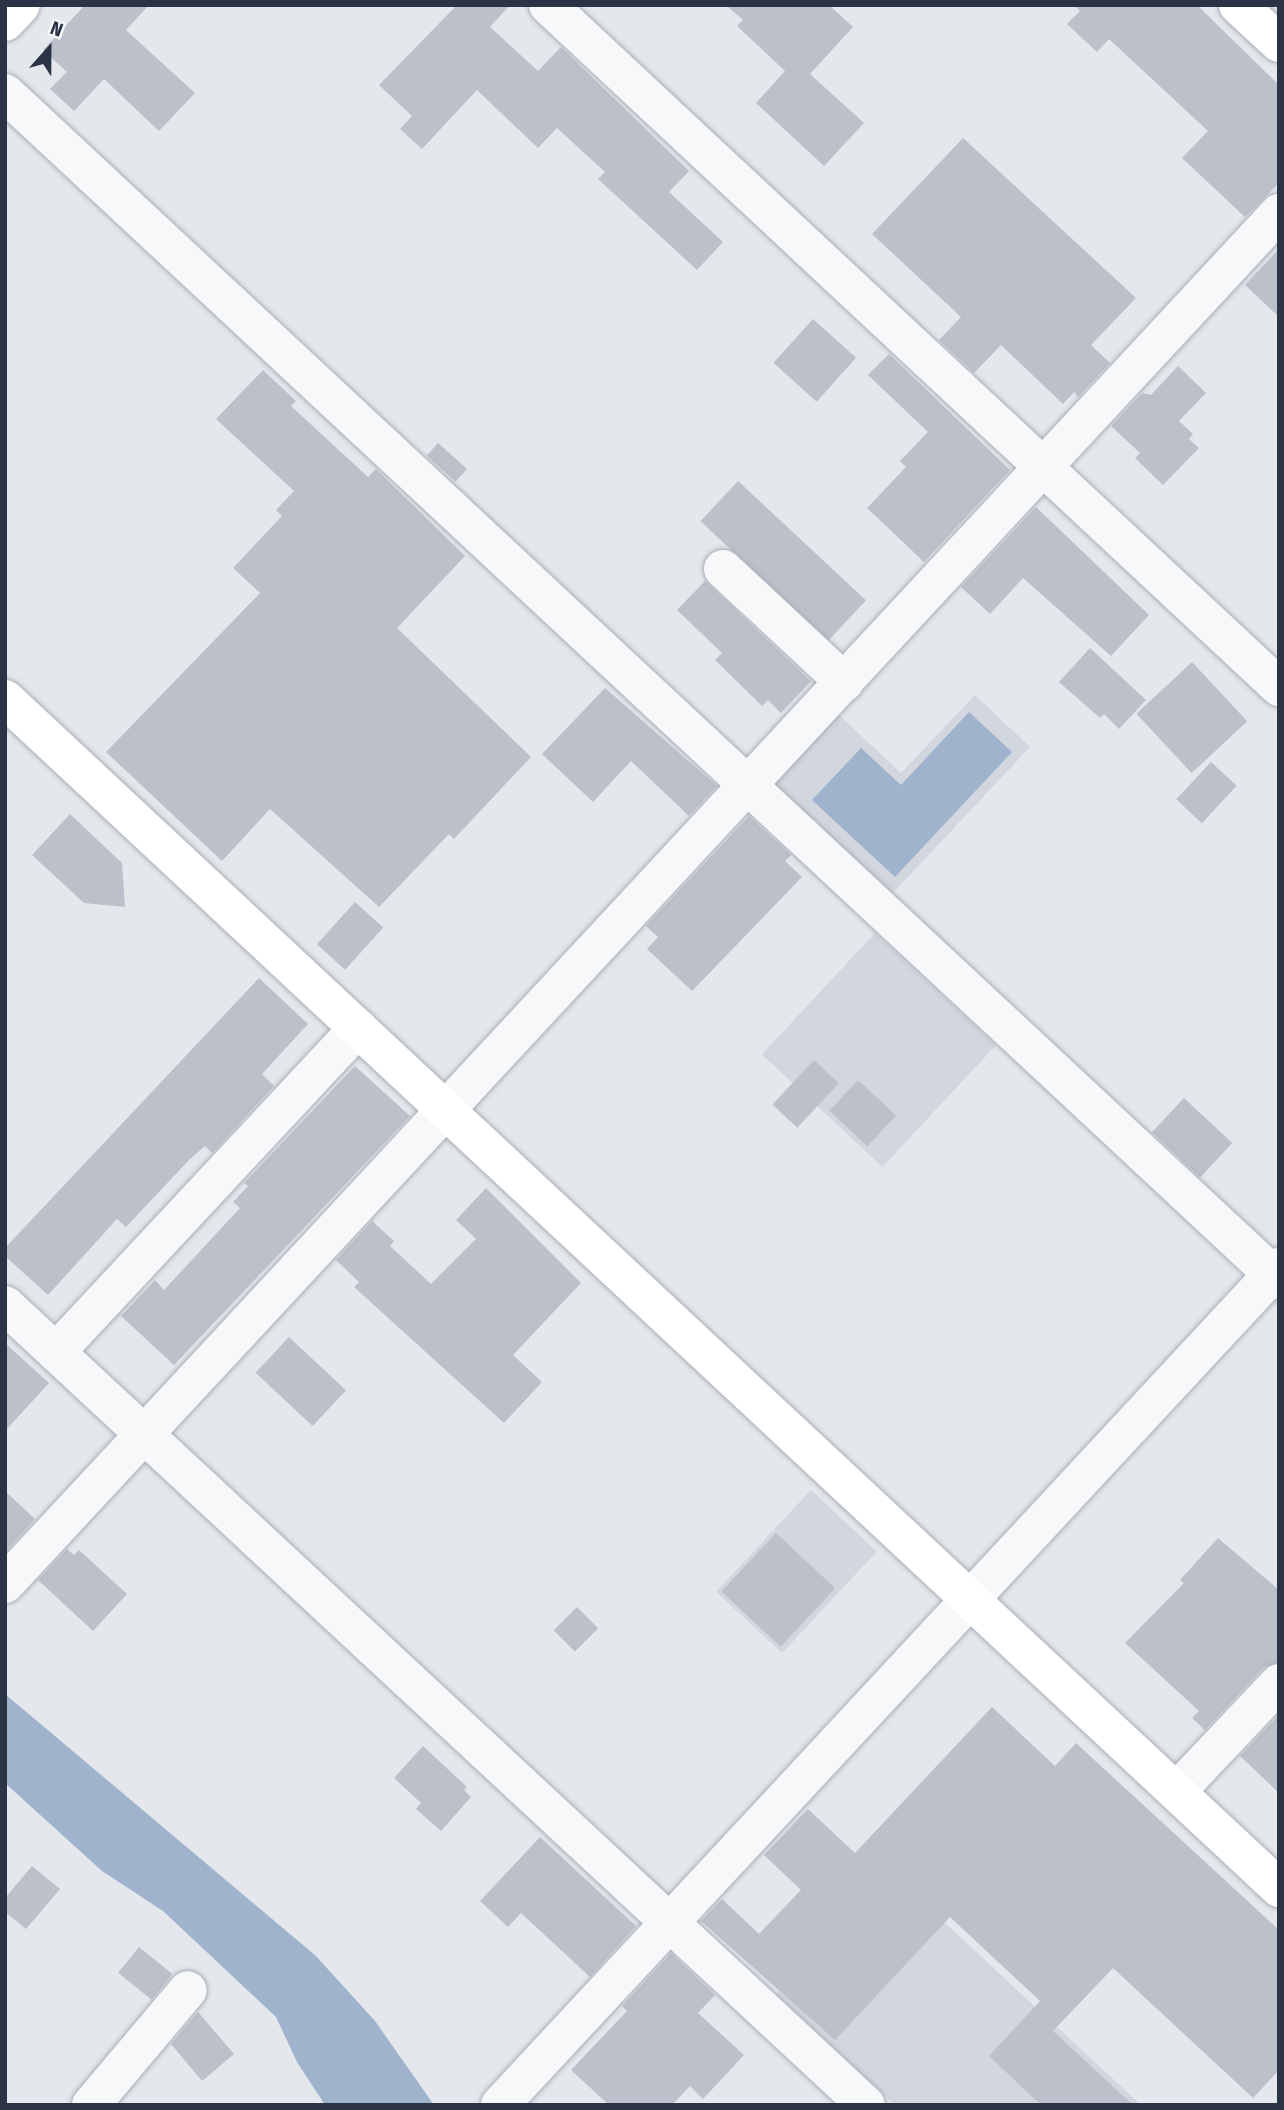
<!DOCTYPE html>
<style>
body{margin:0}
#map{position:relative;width:1284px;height:2110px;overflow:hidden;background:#e4e7ec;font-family:"Fira Sans Condensed",sans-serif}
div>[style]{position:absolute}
.built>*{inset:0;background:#d2d6de;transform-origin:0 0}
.water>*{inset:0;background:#9fb4cc}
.building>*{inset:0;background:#bbc0ca;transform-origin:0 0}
.roads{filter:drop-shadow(0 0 2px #a9aeb7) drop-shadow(0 0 2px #a9aeb7)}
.street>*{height:38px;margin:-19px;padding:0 19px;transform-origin:19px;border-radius:19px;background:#f7f8fa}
.secondary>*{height:38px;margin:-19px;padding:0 19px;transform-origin:19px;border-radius:19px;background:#fff}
span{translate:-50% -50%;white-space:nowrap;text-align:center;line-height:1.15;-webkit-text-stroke:7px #f4f6f9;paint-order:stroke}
.frame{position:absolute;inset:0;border:7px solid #2b3445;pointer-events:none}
.north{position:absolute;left:14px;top:14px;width:70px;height:70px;-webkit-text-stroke:5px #f4f6f9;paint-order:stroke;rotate:21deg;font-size:19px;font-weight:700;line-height:28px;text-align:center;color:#2b3445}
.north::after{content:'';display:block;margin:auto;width:24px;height:32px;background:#2b3445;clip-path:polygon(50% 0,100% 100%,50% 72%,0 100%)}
</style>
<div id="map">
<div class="built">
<div style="clip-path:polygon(975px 695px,1030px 747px,892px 894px,774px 785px,839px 715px,901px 773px)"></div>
<div style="left:875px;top:933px;width:165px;height:166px;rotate:43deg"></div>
<div style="left:811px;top:1490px;width:90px;height:139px;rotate:43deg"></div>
<div style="clip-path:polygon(890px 1872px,1141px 2105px,895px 2105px,776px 1994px)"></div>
</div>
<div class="water">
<div style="clip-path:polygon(969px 712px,1012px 752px,895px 877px,812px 800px,861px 748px,901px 785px)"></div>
<div style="clip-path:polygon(5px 1694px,316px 1956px,375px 2021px,434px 2105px,325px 2105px,297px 2062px,276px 2017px,163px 1911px,102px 1871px,5px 1783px)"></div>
</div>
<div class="building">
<div style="clip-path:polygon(85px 5px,149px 5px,126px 30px,195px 93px,159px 131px,104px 79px,74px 111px,50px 89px,67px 72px,43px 50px)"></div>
<div style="clip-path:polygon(457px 5px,510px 5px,490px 27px,538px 71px,561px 47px,689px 171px,669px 192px,723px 242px,697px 270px,598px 179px,605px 172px,557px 128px,538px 148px,477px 90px,422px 149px,400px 129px,412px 116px,379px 85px)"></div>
<div style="clip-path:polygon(726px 5px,829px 5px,853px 27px,810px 74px,864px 123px,824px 166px,756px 103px,785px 71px,737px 26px,743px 20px)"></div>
<div style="clip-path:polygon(1074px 5px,1197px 5px,1279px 85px,1279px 183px,1245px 217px,1182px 158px,1208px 131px,1109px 39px,1097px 52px,1067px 24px,1080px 11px)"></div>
<div style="clip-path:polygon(963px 138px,1136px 298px,1091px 345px,1110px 363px,1078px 397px,1074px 392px,1063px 404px,1001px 345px,974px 373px,939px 340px,961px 317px,872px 234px)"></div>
<div style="clip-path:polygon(1279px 249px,1279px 317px,1245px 285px)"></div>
<div style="left:813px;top:319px;width:58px;height:59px;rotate:42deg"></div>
<div style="clip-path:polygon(889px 354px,1010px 470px,924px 562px,867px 508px,906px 467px,900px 461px,928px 432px,868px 375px)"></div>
<div style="clip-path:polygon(1178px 366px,1206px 393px,1179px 421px,1193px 434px,1189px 439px,1199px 448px,1163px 485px,1135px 458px,1140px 453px,1111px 426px,1142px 393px,1151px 395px)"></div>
<div style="clip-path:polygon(263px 370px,296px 401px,291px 406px,368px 477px,376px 469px,465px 556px,397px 628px,531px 757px,454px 839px,449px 834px,379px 907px,270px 809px,222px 861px,106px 752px,260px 593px,233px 568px,282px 516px,276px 510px,294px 491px,216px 419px)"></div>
<div style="left:438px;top:443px;width:39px;height:17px;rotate:42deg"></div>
<div style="left:738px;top:481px;width:175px;height:55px;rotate:43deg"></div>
<div style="clip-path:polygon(1036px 507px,1149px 615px,1111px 656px,1023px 578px,990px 614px,961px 587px)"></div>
<div style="clip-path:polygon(705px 581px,811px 681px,781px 713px,768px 700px,762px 706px,715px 660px,722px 653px,677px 610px)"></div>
<div style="clip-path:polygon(1090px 648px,1146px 700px,1119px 729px,1104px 714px,1100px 718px,1059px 682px)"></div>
<div style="left:1192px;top:662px;width:81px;height:76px;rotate:47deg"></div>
<div style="clip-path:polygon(605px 688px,717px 786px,689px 816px,631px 761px,593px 802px,542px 754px)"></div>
<div style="left:1211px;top:762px;width:35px;height:51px;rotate:43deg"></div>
<div style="clip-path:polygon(70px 814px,122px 863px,125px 907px,84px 903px,32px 855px)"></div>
<div style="clip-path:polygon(749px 816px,791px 855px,785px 861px,802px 877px,692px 991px,647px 949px,658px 937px,646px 926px)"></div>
<div style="left:355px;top:902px;width:38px;height:57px;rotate:42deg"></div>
<div style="clip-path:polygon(259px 978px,308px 1024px,262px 1074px,274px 1086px,212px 1153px,205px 1146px,190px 1159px,126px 1227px,117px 1219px,48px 1295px,5px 1256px,5px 1248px)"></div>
<div style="left:814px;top:1060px;width:34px;height:61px;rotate:43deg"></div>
<div style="clip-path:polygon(355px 1066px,410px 1116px,174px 1365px,121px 1316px,155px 1280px,164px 1290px,240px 1208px,233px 1202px,248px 1186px,244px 1183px)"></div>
<div style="left:858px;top:1080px;width:52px;height:42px;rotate:43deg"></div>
<div style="left:1184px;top:1098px;width:66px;height:47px;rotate:43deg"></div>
<div style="clip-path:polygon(486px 1188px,581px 1283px,513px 1355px,542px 1382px,504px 1423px,354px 1287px,359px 1282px,336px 1260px,372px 1221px,394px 1241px,390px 1246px,431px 1284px,476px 1239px,456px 1220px)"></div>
<div style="left:289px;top:1337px;width:78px;height:49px;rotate:43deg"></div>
<div style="clip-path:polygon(5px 1343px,49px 1383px,5px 1431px)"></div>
<div style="clip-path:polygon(5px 1491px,35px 1519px,6px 1551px,5px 1550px)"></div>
<div style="left:776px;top:1533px;width:81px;height:80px;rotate:43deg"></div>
<div style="clip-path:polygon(1218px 1538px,1279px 1590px,1279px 1662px,1263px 1668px,1205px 1730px,1192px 1718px,1199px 1711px,1125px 1643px,1184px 1583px,1180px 1580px)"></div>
<div style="clip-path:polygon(67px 1549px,74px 1555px,79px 1550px,127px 1594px,93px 1631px,38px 1580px)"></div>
<div style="left:577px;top:1607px;width:30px;height:33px;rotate:45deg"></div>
<div style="clip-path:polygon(992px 1707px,1055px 1766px,1076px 1743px,1279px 1930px,1279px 2070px,1253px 2098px,1113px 1968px,1053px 2031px,1133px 2105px,1041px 2105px,989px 2056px,1040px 2001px,950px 1917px,835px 2040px,701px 1921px,722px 1899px,759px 1934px,801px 1890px,764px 1855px,808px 1809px,855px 1853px)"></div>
<div style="clip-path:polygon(1279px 1715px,1279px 1793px,1240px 1756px)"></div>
<div style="clip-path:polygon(423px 1746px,467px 1787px,464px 1790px,471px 1797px,441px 1831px,416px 1809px,421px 1803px,394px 1778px)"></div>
<div style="clip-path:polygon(540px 1837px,636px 1926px,590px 1977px,521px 1913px,508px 1927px,480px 1901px)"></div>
<div style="clip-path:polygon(32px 1866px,60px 1889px,26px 1929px,5px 1912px,5px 1898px)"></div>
<div style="left:139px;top:1947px;width:43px;height:33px;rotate:39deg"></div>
<div style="clip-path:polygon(671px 1953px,715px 1995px,698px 2013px,744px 2055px,703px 2099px,690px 2086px,672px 2105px,609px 2105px,571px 2070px,627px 2011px,622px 2006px)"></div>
<div style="clip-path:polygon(198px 2012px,234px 2054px,202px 2081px,171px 2044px)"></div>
</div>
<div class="roads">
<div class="street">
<div style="left:548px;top:5px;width:1000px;rotate:43.01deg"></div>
<div style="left:5px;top:93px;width:1741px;rotate:42.98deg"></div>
<div style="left:723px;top:569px;width:166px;rotate:43deg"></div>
<div style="left:5px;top:1305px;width:1175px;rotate:42.9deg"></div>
<div style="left:56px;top:1352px;width:443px;rotate:-47deg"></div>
<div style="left:5px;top:1584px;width:1872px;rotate:-47.1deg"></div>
<div style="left:1176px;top:1792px;width:150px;rotate:-46.6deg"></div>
<div style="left:91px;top:2105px;width:150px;rotate:-49.9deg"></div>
<div style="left:500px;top:2105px;width:1144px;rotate:-47.09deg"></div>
</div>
<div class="secondary">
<div style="left:1238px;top:5px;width:56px;rotate:42.8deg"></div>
<div style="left:5px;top:22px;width:23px;rotate:-47deg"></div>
<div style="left:5px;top:699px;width:1743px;rotate:43.02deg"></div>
</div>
</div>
<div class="frame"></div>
<div class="north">N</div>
</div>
